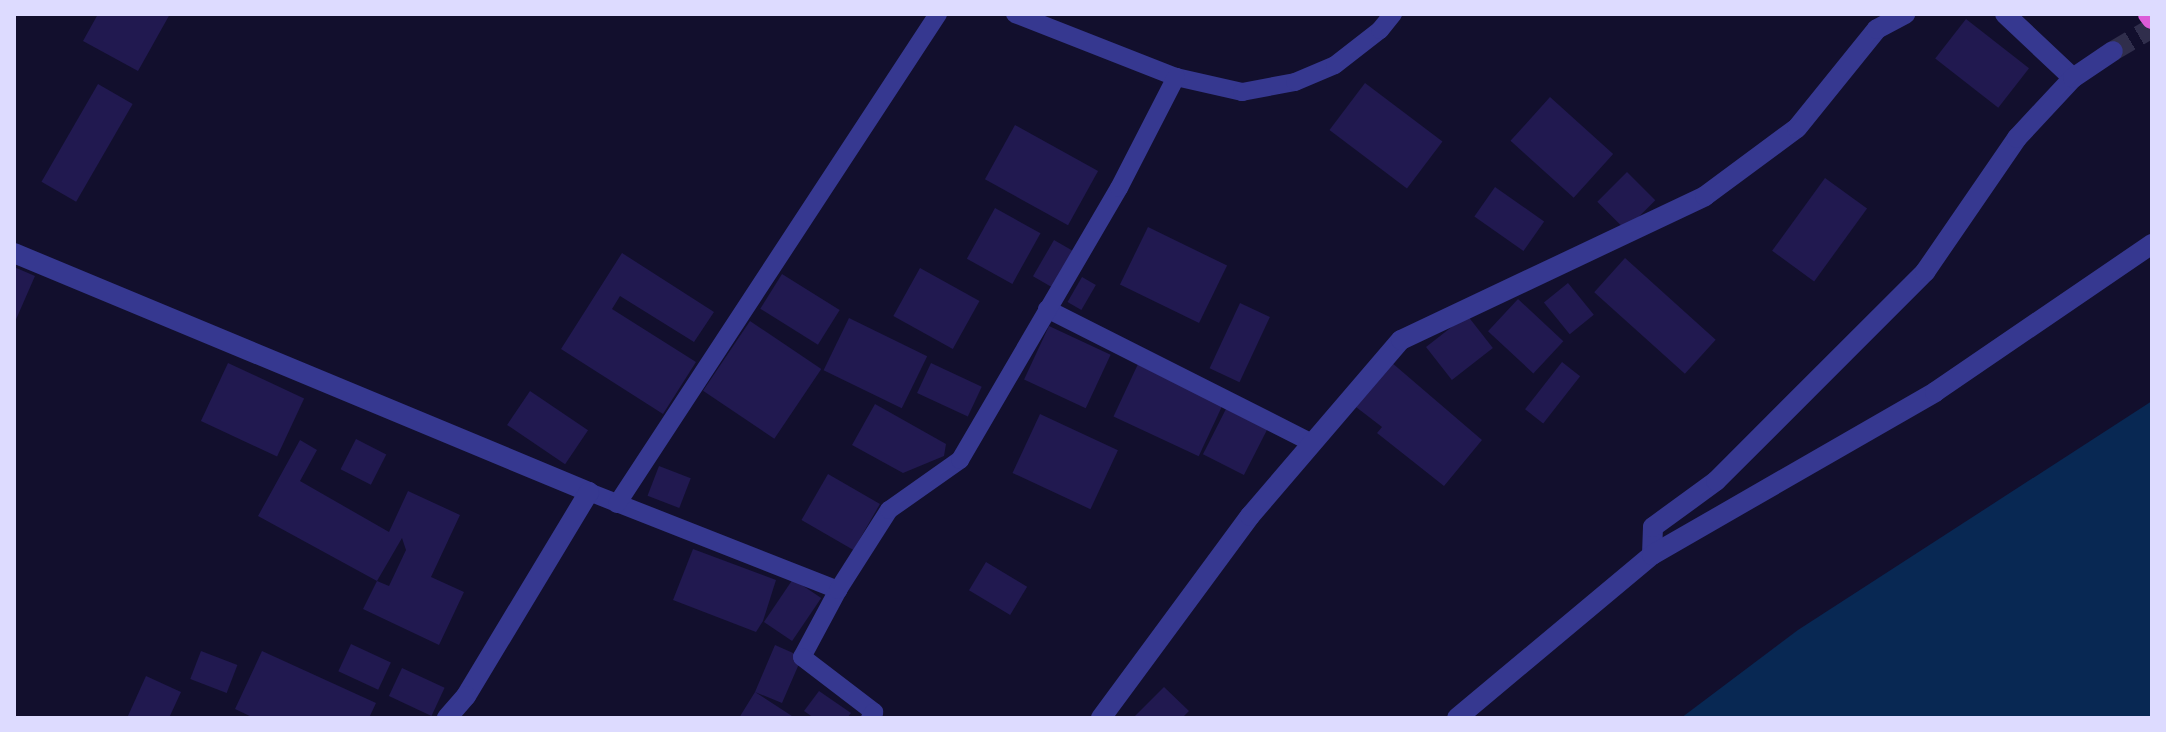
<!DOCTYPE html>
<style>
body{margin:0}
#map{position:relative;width:2166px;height:732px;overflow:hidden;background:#120f2d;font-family:"Roboto Condensed",sans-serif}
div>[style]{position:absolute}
.water>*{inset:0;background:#082853}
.building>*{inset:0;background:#211950;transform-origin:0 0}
.tertiary-tunnel>*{height:20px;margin-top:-10px;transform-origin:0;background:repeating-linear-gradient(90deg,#302e4c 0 20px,transparent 0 30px)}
.service>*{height:18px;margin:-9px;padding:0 9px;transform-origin:9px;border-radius:9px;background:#363890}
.minor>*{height:20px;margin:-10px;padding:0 10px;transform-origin:10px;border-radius:10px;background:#363890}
.tertiary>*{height:20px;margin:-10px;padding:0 10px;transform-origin:10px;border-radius:10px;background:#363890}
.trunk>*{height:22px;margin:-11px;padding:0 11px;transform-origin:11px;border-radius:11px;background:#dc5cd8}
span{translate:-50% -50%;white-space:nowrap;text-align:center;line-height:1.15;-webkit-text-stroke:8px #120f2d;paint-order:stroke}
.frame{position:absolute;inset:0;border:16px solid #dddbff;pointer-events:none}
</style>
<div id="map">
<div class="water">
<div style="clip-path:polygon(2152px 401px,2152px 718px,1681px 718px,1798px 630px)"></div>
</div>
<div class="building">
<div style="clip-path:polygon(98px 14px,170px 14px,138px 71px,83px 41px)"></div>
<div style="left:1966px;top:19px;width:80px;height:50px;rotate:38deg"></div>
<div style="left:1365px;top:83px;width:97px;height:59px;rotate:37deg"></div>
<div style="left:98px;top:84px;width:40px;height:113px;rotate:30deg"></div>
<div style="left:1550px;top:97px;width:85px;height:59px;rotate:42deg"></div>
<div style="left:1015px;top:125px;width:95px;height:62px;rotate:29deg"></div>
<div style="left:1627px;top:172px;width:40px;height:42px;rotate:45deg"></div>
<div style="left:1825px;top:178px;width:52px;height:90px;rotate:36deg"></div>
<div style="left:1495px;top:187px;width:60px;height:36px;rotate:35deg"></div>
<div style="left:995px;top:208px;width:52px;height:58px;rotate:29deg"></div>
<div style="left:1148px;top:227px;width:88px;height:64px;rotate:26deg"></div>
<div style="left:1054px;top:240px;width:22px;height:42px;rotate:30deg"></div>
<div style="clip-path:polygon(622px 253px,714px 312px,694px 342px,620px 296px,612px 309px,696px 362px,663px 414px,561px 349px)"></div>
<div style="left:1625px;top:258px;width:122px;height:46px;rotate:42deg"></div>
<div style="clip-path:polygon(14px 267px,35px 276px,14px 324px)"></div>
<div style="left:920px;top:268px;width:68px;height:55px;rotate:29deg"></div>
<div style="left:782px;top:274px;width:68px;height:41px;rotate:32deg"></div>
<div style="left:1082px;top:277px;width:16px;height:29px;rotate:30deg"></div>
<div style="left:1568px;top:283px;width:41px;height:31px;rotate:51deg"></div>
<div style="left:1518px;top:299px;width:62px;height:44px;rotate:43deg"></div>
<div style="left:1240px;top:303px;width:33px;height:72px;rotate:25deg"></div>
<div style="left:1467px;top:315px;width:42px;height:52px;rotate:52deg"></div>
<div style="left:849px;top:318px;width:87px;height:58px;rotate:26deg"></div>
<div style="left:750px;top:321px;width:86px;height:84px;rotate:34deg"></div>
<div style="left:1049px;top:326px;width:68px;height:59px;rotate:25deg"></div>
<div style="clip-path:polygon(1391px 362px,1482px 440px,1444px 486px,1377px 433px,1382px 427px,1356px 407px)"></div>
<div style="left:1562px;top:362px;width:23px;height:60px;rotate:38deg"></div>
<div style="left:228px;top:363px;width:84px;height:64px;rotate:25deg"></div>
<div style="left:931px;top:363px;width:56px;height:33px;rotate:25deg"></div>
<div style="left:1138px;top:364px;width:94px;height:58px;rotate:25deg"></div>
<div style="left:530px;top:391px;width:70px;height:41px;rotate:34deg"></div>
<div style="clip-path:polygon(875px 404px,946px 444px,944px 456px,903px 473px,852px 445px)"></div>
<div style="left:1227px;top:407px;width:46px;height:53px;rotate:27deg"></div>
<div style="left:1040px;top:414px;width:86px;height:65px;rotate:25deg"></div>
<div style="left:356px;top:439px;width:34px;height:34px;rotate:27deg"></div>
<div style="clip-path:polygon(300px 440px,317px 450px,300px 481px,389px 532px,408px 491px,460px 515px,431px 577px,464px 592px,439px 645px,363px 609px,377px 581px,389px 586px,406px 550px,402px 538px,377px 581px,258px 516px)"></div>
<div style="left:659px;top:466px;width:34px;height:32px;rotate:21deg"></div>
<div style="left:828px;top:474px;width:60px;height:53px;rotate:30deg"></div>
<div style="clip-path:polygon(693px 549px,776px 580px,763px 621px,756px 632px,673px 600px)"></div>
<div style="left:986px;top:562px;width:48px;height:33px;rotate:31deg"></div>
<div style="left:793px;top:579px;width:34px;height:52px;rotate:34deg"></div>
<div style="left:351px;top:644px;width:44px;height:30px;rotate:25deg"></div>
<div style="clip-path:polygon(775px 645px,802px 657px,782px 703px,755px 692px,795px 718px,739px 718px,755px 692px)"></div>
<div style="left:201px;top:651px;width:39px;height:30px;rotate:21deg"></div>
<div style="clip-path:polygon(262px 651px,376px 703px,369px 718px,254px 718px,235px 709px)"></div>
<div style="left:402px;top:668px;width:47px;height:31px;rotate:25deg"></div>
<div style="clip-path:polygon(146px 676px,181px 692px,169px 718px,127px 718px)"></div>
<div style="clip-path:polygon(1164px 687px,1189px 711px,1182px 718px,1133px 718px)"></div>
<div style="clip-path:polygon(819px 691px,851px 713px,847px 718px,814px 718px,804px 711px)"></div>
</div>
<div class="tertiary-tunnel">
<div style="left:2113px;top:51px;width:45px;rotate:-30.5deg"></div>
</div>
<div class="service">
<div style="left:1015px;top:14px;width:173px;rotate:21.4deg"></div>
<div style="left:1176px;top:77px;width:68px;rotate:12.8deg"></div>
<div style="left:1242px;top:92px;width:54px;rotate:-10.7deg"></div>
<div style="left:1295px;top:82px;width:43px;rotate:-23deg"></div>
<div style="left:1335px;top:65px;width:57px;rotate:-37.9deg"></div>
<div style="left:1380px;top:30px;width:21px;rotate:-51deg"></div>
<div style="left:1047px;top:309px;width:297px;rotate:26.8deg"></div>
<div style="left:589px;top:492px;width:268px;rotate:21.5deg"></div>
<div style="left:838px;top:590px;width:76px;rotate:118.2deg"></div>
<div style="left:802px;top:657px;width:91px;rotate:37.4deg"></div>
<div style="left:874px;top:712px;width:7px;rotate:124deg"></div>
<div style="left:617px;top:504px;width:586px;rotate:-56.77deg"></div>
<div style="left:838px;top:590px;width:95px;rotate:-57.5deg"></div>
<div style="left:889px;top:510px;width:87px;rotate:-35.2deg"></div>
<div style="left:960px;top:460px;width:315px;rotate:-59.7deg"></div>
<div style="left:1119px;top:188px;width:125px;rotate:-62.8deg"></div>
</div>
<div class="minor">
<div style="left:14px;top:253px;width:623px;rotate:22.57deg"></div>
<div style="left:589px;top:492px;width:238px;rotate:121.1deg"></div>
<div style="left:466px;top:696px;width:29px;rotate:131deg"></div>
<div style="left:1101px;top:718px;width:251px;rotate:-53.6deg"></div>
<div style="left:1250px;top:516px;width:232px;rotate:-49.4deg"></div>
<div style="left:1401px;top:340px;width:336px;rotate:-25.3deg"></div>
<div style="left:1705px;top:196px;width:114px;rotate:-36.5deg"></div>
<div style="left:1797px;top:128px;width:127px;rotate:-51.1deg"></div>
<div style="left:1877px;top:29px;width:32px;rotate:-28deg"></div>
</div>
<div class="tertiary">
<div style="left:2005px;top:14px;width:93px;rotate:43.3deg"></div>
<div style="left:1652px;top:555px;width:28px;rotate:-88deg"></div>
<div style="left:1653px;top:527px;width:78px;rotate:-36.1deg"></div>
<div style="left:1716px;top:481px;width:296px;rotate:-45deg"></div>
<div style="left:1925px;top:272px;width:163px;rotate:-55.5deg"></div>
<div style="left:2017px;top:138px;width:82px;rotate:-47deg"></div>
<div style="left:2073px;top:78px;width:48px;rotate:-34deg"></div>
<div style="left:1457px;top:718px;width:254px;rotate:-39.9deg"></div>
<div style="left:1652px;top:555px;width:327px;rotate:-29.9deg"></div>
<div style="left:1935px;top:392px;width:263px;rotate:-34.3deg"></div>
</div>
<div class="trunk">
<div style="left:2149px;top:14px;width:5px;rotate:53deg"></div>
</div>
<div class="frame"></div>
</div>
